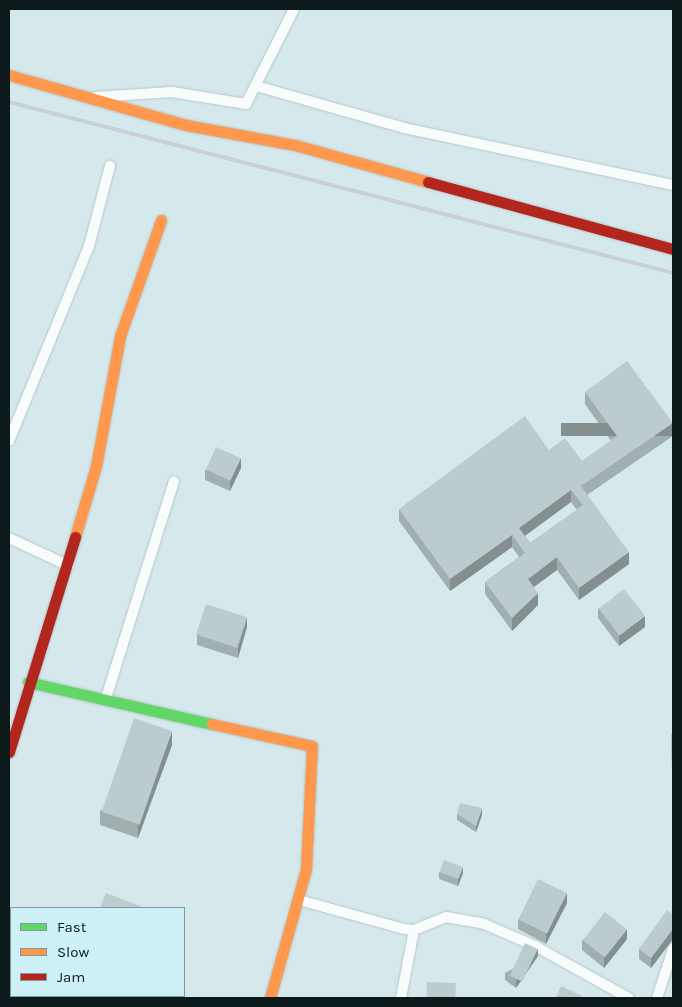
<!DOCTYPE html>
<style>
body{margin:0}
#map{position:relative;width:682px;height:1007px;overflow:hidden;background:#d5e9ec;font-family:Karla,sans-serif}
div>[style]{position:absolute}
.roads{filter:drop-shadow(0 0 1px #b6c6c8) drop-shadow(0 0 1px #b6c6c8)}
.street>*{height:10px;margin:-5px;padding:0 5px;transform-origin:5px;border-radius:5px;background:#f9fcfc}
.fast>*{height:11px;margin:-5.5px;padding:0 5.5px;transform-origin:5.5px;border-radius:5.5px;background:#63d668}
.slow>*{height:11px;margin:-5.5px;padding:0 5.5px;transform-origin:5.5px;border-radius:5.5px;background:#ff974d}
.jam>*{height:11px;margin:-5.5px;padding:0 5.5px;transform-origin:5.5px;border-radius:5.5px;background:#b3261e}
.rail>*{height:4px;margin:-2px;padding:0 2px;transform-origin:2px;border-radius:2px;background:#cbd0d2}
.wall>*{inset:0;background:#a2afb1}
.shaded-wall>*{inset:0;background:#848f90;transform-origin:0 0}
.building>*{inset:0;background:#bcccce;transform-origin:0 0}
span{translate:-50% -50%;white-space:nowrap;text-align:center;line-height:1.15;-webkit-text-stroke:4px #ccf0f5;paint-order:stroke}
.frame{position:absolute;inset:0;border:10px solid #0d1a1c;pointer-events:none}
.legend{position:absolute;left:10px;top:907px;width:175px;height:90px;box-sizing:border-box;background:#ccf0f5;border:1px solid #809a9e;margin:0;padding:6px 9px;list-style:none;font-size:15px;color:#0d1a1c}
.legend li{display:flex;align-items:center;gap:10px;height:25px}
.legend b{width:25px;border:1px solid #809a9e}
</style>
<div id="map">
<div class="roads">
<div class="street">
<div style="left:256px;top:86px;width:154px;rotate:15.8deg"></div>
<div style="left:404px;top:128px;width:275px;rotate:12deg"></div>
<div style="left:96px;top:97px;width:76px;rotate:-3.8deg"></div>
<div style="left:172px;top:92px;width:75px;rotate:9.2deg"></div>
<div style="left:246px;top:104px;width:106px;rotate:-63.2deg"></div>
<div style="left:9px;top:441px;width:211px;rotate:-67.7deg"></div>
<div style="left:89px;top:246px;width:83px;rotate:-75.3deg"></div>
<div style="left:9px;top:538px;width:66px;rotate:25deg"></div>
<div style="left:106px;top:698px;width:227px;rotate:-72.6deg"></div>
<div style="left:299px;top:900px;width:109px;rotate:15.4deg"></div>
<div style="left:404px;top:929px;width:10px;rotate:6deg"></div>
<div style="left:414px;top:930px;width:35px;rotate:-22deg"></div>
<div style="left:446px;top:917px;width:39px;rotate:10deg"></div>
<div style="left:484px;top:924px;width:56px;rotate:23.3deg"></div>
<div style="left:535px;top:946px;width:107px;rotate:29deg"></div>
<div style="left:401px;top:998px;width:69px;rotate:-79.2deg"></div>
<div style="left:657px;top:998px;width:52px;rotate:-71.9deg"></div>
</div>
<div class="fast">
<div style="left:28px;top:682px;width:189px;rotate:12.9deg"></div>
</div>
<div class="slow">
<div style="left:9px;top:75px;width:184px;rotate:15.8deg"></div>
<div style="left:186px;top:125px;width:111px;rotate:10.4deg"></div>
<div style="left:295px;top:145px;width:138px;rotate:15.5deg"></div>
<div style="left:75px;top:537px;width:74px;rotate:-73.5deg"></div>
<div style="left:96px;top:466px;width:132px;rotate:-79.5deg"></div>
<div style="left:120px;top:336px;width:123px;rotate:-70.5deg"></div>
<div style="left:212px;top:724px;width:102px;rotate:12.4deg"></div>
<div style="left:312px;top:746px;width:123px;rotate:92.8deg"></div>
<div style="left:306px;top:869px;width:134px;rotate:105.6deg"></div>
</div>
<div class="jam">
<div style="left:428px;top:182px;width:254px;rotate:15.3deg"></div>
<div style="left:9px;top:752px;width:225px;rotate:-72.9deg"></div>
</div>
</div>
<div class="rail">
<div style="left:9px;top:102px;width:686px;rotate:14.44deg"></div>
</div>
<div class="wall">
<div style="clip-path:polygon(evenodd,585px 392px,673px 436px,587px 495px,629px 564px,579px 600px,557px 570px,534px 587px,538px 605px,512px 631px,485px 594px,485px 582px,519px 557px,512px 547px,450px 591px,399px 521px,399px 509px,549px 450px,582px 461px,611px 441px,585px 404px,585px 392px,571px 502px,577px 510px,530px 543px,525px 536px,571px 502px)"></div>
<div style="clip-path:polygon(241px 468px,230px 491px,205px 480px,205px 470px)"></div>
<div style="clip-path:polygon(598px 608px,645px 627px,619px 646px,598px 618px)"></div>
<div style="clip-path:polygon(247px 627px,238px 658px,197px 645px,197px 635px)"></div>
<div style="clip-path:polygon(671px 734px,673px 734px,673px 770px,672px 770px)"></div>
<div style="clip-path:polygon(172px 745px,138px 838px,100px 825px,100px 811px)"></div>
<div style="clip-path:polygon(457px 814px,482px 815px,476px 832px,457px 820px)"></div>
<div style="clip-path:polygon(439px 872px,463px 873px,458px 886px,439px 879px)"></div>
<div style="clip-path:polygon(567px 903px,546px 944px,518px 929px,518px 919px)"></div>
<div style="clip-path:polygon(673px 915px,673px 939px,651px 968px,639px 959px,639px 949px)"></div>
<div style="clip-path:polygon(627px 939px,604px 968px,582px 950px,582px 940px)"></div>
<div style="clip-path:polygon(538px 956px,516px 988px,505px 980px,505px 973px)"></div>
</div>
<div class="shaded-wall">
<div style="left:673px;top:423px;width:13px;height:112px;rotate:90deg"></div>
<div style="clip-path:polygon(241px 458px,241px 468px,230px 491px,230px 481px)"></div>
<div style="clip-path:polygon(571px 490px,571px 502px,519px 540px,519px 528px)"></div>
<div style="clip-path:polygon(512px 535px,512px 547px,450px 591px,450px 579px)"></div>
<div style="clip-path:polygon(629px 552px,629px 564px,579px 600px,579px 588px)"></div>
<div style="clip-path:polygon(557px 557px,557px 570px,528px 591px,528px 579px)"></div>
<div style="clip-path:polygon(538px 593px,538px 605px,512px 631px,512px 618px)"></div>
<div style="clip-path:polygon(645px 616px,645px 627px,619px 646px,619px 636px)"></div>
<div style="clip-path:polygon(247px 617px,247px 627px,238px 658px,238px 648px)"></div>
<div style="clip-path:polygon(172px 731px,172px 745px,138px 838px,138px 825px)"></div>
<div style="clip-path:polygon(482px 808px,482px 815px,476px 832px,476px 826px)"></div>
<div style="clip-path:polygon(463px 867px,463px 873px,458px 886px,458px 879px)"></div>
<div style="clip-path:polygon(567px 893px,567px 903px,546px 944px,546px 934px)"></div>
<div style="clip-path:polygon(627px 929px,627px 939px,604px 968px,604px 958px)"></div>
<div style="clip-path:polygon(673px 929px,673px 939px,651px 968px,651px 958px)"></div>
<div style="clip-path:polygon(538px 949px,538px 956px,516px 988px,516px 981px)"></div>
</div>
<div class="building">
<div style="clip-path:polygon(evenodd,627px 361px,673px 423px,581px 486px,629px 552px,579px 588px,557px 557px,528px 579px,538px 593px,512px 618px,485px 582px,525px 553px,512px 535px,450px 579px,399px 509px,525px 416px,549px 450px,565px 438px,582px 461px,617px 436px,585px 392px,627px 361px,571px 490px,583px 505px,530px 543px,519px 528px,571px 490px)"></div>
<div style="left:216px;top:447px;width:27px;height:25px;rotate:24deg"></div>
<div style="left:624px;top:589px;width:34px;height:32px;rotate:52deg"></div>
<div style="left:206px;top:604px;width:43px;height:32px;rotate:18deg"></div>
<div style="left:134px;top:718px;width:40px;height:99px;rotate:19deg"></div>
<div style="clip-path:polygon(671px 734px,673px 734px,673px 760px,672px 760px)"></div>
<div style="clip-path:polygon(460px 803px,482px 808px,476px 826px,457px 814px)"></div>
<div style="left:444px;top:860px;width:20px;height:13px;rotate:20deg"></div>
<div style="left:538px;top:879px;width:32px;height:45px;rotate:26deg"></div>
<div style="clip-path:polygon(106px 893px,146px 908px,100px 908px)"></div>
<div style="clip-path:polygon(667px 910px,673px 915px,673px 929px,651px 958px,639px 949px)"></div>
<div style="left:605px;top:912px;width:28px;height:36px;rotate:38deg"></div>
<div style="left:525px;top:943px;width:14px;height:36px;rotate:25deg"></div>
<div style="left:427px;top:982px;width:29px;height:16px;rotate:2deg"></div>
<div style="clip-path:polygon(561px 986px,582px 996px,580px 998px,556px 998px)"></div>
</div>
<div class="frame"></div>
<ul class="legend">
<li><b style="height:6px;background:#63d668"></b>Fast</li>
<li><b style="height:6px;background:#ff974d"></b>Slow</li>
<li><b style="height:6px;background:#b3261e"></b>Jam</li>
</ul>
</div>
